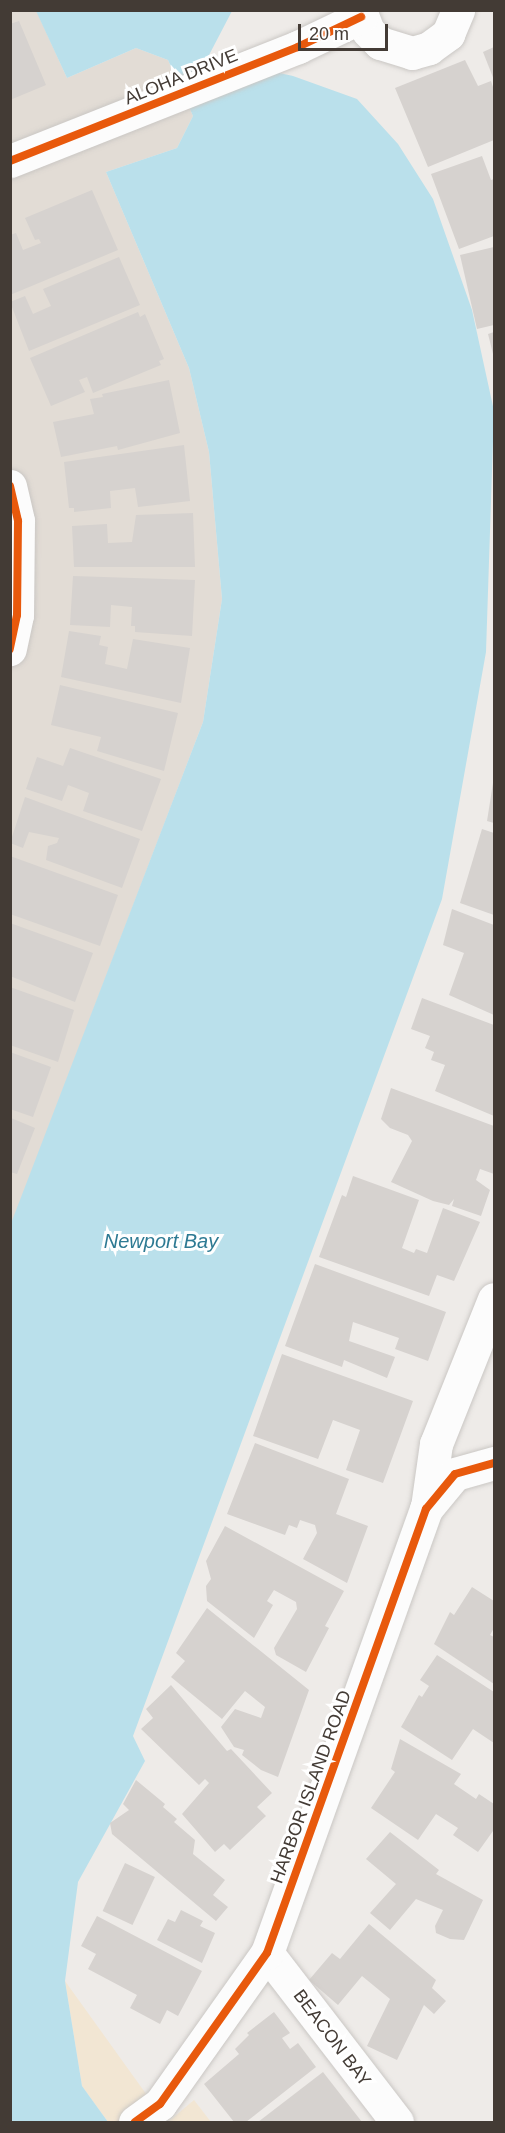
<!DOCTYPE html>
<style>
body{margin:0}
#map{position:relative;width:505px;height:2133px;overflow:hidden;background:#eeebe8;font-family:Arial,sans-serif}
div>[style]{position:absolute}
.residential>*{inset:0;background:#e2dcd5}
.sand>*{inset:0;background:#f2e6d3}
.water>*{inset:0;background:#bae0eb}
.building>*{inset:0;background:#d6d2cf;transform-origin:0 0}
.roads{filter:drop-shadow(0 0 2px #cac7c4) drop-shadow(0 0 2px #cac7c4)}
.minor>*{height:33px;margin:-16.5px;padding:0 16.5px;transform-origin:16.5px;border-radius:16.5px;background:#fcfcfc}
.cycleway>*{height:8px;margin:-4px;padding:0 4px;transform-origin:4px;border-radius:4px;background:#e8590c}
span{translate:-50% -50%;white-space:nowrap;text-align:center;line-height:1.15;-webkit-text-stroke:6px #fff;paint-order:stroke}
.street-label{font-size:18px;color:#433b35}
.water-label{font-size:20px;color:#2e7a93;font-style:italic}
.frame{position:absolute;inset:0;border:12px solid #433b35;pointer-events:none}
.scale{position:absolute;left:298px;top:24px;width:90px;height:27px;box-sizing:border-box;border:3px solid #433b35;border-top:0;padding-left:8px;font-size:18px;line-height:21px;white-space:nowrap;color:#433b35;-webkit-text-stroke:4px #fff;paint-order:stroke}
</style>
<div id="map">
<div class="residential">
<div style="clip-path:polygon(36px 10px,67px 78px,136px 48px,168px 60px,193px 116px,177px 148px,106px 172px,189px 368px,209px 452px,222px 599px,203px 722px,11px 1226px,10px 11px)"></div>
</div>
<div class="sand">
<div style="clip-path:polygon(65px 1981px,149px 2098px,168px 2122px,108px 2122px,82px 2086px)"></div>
<div style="clip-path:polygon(194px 2100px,211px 2122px,168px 2122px)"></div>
</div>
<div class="water">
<div style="clip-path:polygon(36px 11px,232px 11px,208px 57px,293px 76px,357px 99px,398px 144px,433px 199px,472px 310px,494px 411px,486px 652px,442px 899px,133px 1736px,145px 1761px,78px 1882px,65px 1981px,82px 2086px,108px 2122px,11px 2122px,10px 1226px,203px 722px,222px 599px,209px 452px,189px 368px,106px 172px,177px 148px,193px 116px,168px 60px,136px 48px,67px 78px)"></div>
</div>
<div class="building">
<div style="clip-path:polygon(19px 21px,46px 85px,10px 100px,10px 24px)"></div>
<div style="clip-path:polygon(494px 47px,494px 80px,483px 52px)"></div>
<div style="clip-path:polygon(465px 60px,478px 86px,491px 81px,494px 90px,494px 140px,428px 167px,395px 88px)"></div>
<div style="clip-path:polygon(482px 156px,491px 180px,494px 179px,494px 236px,459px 249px,431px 174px)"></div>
<div style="clip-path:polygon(92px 190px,118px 250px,10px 295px,10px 235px,16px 233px,23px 250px,41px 243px,39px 239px,35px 240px,25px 218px)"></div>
<div style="clip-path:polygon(494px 247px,494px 325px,477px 329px,460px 255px)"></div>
<div style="clip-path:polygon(119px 257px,140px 305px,29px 351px,10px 302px,25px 296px,33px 314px,51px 306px,43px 289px)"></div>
<div style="clip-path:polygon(138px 312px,140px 317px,145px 314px,164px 359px,159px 361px,161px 365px,93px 393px,87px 377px,79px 380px,85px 392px,51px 406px,30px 358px)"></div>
<div style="clip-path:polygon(494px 332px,494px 358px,488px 334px)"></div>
<div style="clip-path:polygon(169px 380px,180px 433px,118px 450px,117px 446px,61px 457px,53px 422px,94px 414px,90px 399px,103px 397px,102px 394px)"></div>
<div style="clip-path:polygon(184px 445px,190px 501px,138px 507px,135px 488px,110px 491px,111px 508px,74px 512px,74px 508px,69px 508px,64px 462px)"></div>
<div style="clip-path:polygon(193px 513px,195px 567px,74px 567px,72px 526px,107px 524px,108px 543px,132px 542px,136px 515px)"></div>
<div style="clip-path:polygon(73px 576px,195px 580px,192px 636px,135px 632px,135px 626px,131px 626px,132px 607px,111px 605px,110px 627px,70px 625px)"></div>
<div style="clip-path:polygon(69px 631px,101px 636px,99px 645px,108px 647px,105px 664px,127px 669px,133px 639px,190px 648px,181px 703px,61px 677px)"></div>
<div style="clip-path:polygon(60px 685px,178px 713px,164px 771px,97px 751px,101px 737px,51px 725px)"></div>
<div style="clip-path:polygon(70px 748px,161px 779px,142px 831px,83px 811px,89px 793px,68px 785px,62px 801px,26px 789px,37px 757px,63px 766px)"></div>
<div style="clip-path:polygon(493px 783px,494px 783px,494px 823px,487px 821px)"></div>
<div style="clip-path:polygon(25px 797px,140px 839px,122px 888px,46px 860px,48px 846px,57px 843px,59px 838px,29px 832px,23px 848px,10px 843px)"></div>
<div style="clip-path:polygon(482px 829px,494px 833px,494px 915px,460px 903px)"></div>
<div style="clip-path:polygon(10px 856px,118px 895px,100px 946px,10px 914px)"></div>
<div style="clip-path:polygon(452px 909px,494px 925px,494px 1015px,449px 995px,464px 953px,443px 945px)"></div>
<div style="clip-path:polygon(10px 923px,93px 953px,75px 1002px,10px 976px)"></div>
<div style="clip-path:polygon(10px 987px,74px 1010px,58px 1062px,10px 1045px)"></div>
<div style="clip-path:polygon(422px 998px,494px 1025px,494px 1116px,435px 1091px,445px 1065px,431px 1060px,434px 1052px,425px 1048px,430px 1036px,411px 1029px)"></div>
<div style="clip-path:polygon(10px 1052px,51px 1067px,33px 1117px,10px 1109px)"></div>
<div style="clip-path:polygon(391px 1088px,494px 1126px,494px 1174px,480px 1169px,476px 1180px,490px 1190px,481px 1216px,452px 1206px,454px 1199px,449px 1205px,433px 1201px,391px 1182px,412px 1141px,408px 1135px,390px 1128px,381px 1119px)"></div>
<div style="clip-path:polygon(11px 1118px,35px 1128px,17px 1174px,10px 1172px)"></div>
<div style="clip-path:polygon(353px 1176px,419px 1200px,402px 1248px,414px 1253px,416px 1249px,427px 1253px,443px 1208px,480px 1222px,454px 1281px,437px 1275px,429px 1296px,319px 1257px,342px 1195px,346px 1197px)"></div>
<div style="clip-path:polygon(315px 1264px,446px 1312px,428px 1361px,395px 1349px,399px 1338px,353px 1322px,349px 1341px,395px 1357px,387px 1378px,344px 1360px,342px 1367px,285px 1346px)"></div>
<div style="clip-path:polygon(282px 1354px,413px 1401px,383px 1483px,346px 1470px,360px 1430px,333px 1420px,318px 1459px,253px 1436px)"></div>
<div style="clip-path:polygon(255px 1443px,349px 1479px,336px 1514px,368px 1526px,347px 1583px,303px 1559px,317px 1533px,315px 1525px,300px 1520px,297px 1528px,289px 1525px,285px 1535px,227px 1514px)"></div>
<div style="clip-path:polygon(225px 1526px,344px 1591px,325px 1626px,329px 1628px,306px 1672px,276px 1655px,274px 1648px,297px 1609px,296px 1602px,274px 1590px,267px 1601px,273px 1605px,254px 1638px,207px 1601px,206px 1586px,211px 1579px,206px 1561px)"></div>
<div style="clip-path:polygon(472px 1587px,494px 1601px,494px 1628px,490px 1635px,494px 1637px,494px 1684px,434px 1644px,450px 1612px,454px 1615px)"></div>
<div style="clip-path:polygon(207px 1608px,309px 1690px,278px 1777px,261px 1770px,242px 1755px,244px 1750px,234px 1747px,221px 1727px,235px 1709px,261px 1718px,265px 1707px,245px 1691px,222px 1719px,171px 1677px,185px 1661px,176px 1653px)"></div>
<div style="clip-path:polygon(437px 1655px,494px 1692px,494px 1743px,473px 1729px,452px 1760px,401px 1727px,419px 1695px,422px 1697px,429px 1686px,420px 1680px)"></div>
<div style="clip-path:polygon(171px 1685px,227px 1751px,231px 1749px,272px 1793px,257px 1807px,266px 1816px,230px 1850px,224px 1844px,215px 1852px,182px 1814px,209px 1783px,205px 1779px,199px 1785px,141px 1729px,153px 1718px,146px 1709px)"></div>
<div style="clip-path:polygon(400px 1739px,461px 1774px,454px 1784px,476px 1799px,479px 1794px,494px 1804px,493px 1831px,478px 1852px,453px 1835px,458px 1828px,436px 1814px,418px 1840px,371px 1808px,395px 1772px,391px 1769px)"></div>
<div style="clip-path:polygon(136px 1780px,165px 1804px,163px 1807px,177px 1819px,174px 1822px,195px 1840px,193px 1854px,225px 1880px,213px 1895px,228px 1907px,216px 1921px,112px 1834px,110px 1823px,129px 1810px,123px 1804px)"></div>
<div style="clip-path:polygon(390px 1832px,439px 1870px,436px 1874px,483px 1900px,464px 1940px,450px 1939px,436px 1933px,435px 1926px,443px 1910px,416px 1899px,390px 1930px,370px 1913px,396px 1884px,366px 1859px)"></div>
<div style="left:125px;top:1863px;width:33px;height:53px;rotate:25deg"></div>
<div style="clip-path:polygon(181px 1910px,203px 1921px,200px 1926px,215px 1933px,202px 1963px,157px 1940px,168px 1919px,175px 1922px)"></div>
<div style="clip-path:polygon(97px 1916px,202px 1971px,178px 2016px,167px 2010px,160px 2024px,130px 2008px,137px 1995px,88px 1969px,96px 1954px,81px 1946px)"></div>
<div style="clip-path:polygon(369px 1924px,436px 1980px,432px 1988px,446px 2001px,434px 2014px,424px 2005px,397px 2060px,367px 2046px,390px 1999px,362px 1976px,338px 2005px,309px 1980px,332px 1953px,340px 1959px)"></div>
<div style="clip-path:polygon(274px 2012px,290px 2033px,282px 2038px,290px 2049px,298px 2043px,316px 2067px,246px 2122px,234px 2122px,204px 2084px,239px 2054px,235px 2049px,249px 2035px,247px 2033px)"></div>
<div style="clip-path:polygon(323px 2072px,362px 2122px,258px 2122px)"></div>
</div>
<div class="roads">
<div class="minor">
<div style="left:360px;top:10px;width:22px;rotate:69deg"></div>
<div style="left:368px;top:31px;width:17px;rotate:45deg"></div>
<div style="left:380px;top:43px;width:34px;rotate:17deg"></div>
<div style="left:412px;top:53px;width:18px;rotate:-16deg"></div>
<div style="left:429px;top:48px;width:24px;rotate:-36deg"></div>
<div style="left:448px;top:34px;width:26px;rotate:-67deg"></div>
<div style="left:10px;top:161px;width:310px;rotate:-21.6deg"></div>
<div style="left:298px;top:47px;width:70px;rotate:-25.5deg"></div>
<div style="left:10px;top:486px;width:36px;rotate:77deg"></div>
<div style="left:18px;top:521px;width:94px;rotate:90.6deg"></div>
<div style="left:17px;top:615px;width:35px;rotate:102deg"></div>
<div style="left:427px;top:1507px;width:64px;rotate:-81.9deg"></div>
<div style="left:436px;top:1444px;width:156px;rotate:-68.2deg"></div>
<div style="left:267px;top:1953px;width:213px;rotate:52.4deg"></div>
<div style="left:135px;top:2122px;width:31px;rotate:-36deg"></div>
<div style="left:160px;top:2104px;width:185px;rotate:-54.7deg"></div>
<div style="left:267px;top:1953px;width:472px;rotate:-70.3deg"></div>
<div style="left:426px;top:1509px;width:45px;rotate:-50.4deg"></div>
<div style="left:455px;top:1474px;width:41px;rotate:-15.8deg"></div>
</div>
</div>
<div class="cycleway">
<div style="left:10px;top:161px;width:310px;rotate:-21.6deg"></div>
<div style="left:298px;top:47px;width:70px;rotate:-25.5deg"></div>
<div style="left:10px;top:486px;width:36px;rotate:77deg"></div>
<div style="left:18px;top:521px;width:94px;rotate:90.6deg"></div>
<div style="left:17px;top:615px;width:35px;rotate:102deg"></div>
<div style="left:135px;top:2122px;width:31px;rotate:-36deg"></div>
<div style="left:160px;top:2104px;width:185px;rotate:-54.7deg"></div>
<div style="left:267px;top:1953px;width:472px;rotate:-70.3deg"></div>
<div style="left:426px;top:1509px;width:45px;rotate:-50.4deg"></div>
<div style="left:455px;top:1474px;width:41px;rotate:-15.8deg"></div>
</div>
<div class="street-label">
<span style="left:181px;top:77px;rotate:-22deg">ALOHA DRIVE</span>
<span style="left:311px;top:1787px;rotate:-70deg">HARBOR ISLAND ROAD</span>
<span style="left:332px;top:2038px;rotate:53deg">BEACON BAY</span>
</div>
<div class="water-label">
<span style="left:161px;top:1241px">Newport Bay</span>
</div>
<div class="frame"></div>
<div class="scale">20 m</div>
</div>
